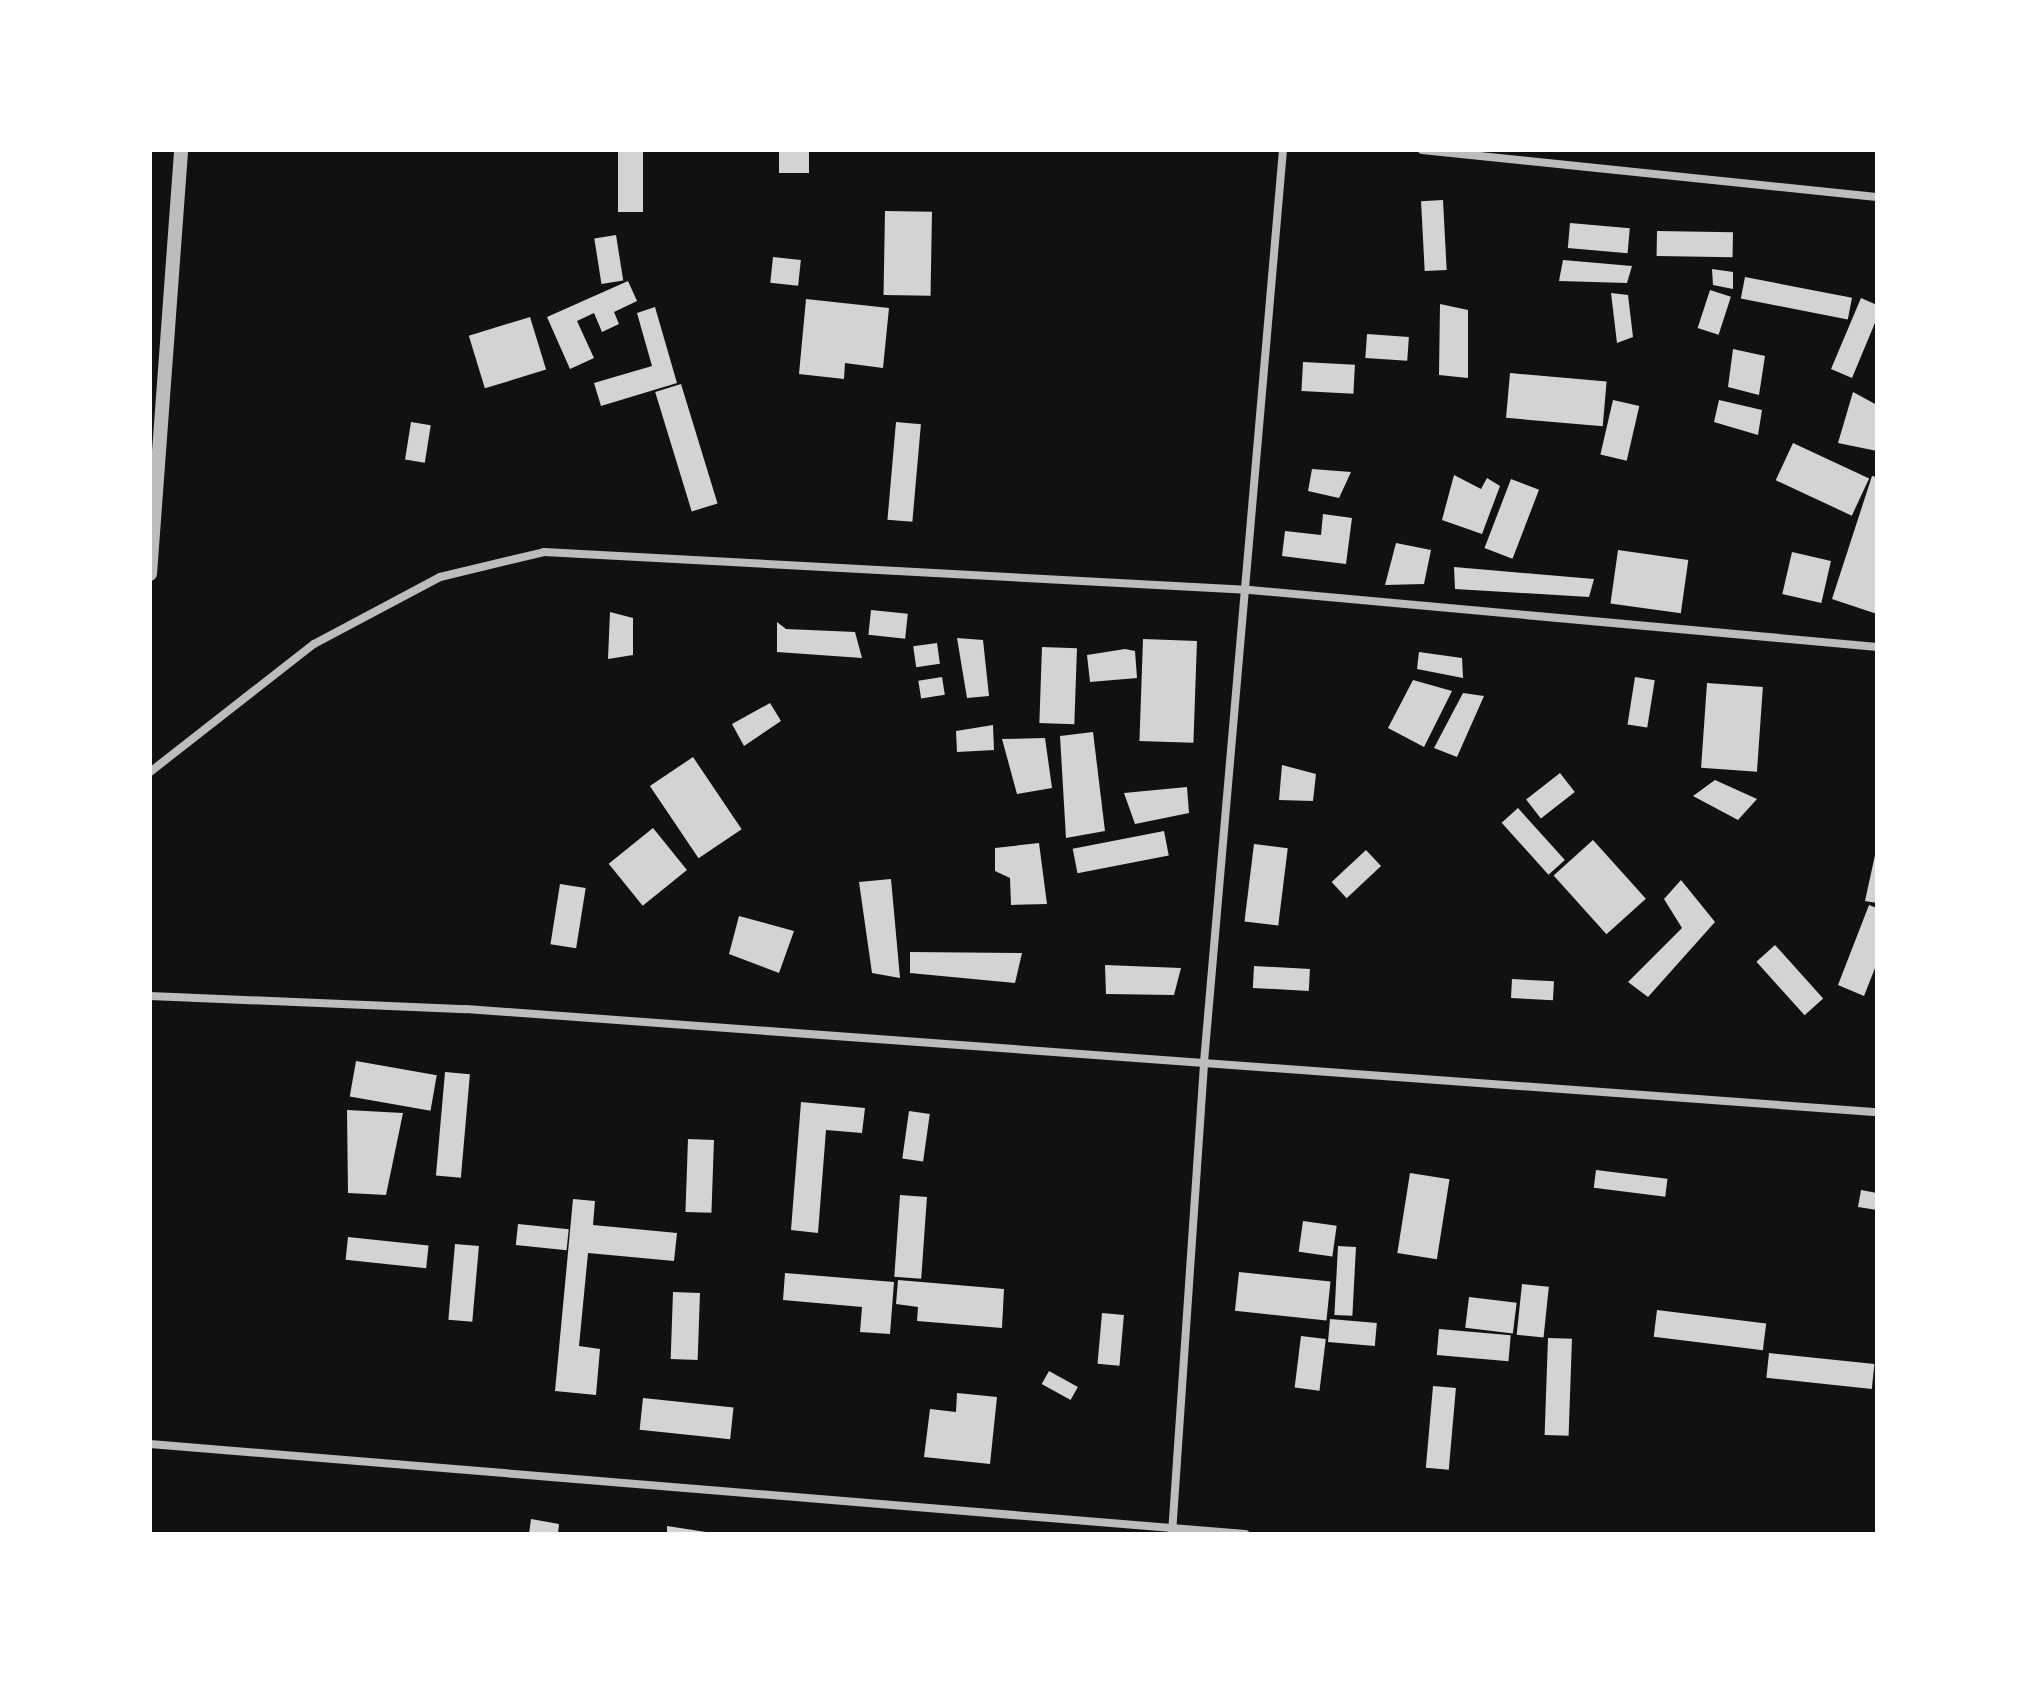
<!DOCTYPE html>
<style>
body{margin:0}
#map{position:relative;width:2027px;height:1684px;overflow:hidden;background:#111;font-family:"Asap Condensed",sans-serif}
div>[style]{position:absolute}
.building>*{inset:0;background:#d3d3d3;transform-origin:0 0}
.minor>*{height:8px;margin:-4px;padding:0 4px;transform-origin:4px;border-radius:4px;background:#bcbcbc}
.tertiary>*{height:14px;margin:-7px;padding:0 7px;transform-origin:7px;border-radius:7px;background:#bcbcbc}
span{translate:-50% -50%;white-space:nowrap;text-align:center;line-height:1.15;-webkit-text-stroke:7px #fff;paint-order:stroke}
.frame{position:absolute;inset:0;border:152px solid #fff;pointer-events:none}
</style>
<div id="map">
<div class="building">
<div style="left:618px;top:150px;width:25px;height:62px"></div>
<div style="left:779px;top:150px;width:30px;height:23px"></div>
<div style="left:1443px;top:200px;width:70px;height:22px;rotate:87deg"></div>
<div style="left:885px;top:211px;width:47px;height:84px;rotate:1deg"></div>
<div style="left:1570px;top:223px;width:60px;height:25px;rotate:5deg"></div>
<div style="left:1657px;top:231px;width:76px;height:25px;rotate:1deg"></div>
<div style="left:616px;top:235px;width:46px;height:22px;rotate:81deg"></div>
<div style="left:773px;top:257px;width:28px;height:26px;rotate:6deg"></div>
<div style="clip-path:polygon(1563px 260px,1632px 266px,1627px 283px,1559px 281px)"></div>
<div style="clip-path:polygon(1712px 269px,1733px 272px,1733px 289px,1713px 285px)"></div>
<div style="left:1745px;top:277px;width:109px;height:22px;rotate:11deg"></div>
<div style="clip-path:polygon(628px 281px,637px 301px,614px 312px,619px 324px,602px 332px,594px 313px,577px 321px,594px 358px,570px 369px,547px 317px)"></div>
<div style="left:1710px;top:290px;width:22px;height:40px;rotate:18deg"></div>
<div style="clip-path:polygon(1611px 293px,1628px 295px,1633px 337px,1617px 343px)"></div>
<div style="clip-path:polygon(1861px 298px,1877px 305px,1877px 318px,1852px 378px,1831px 369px)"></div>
<div style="clip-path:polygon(806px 299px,889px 308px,883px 368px,845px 363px,844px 379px,799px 374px)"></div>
<div style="clip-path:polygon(1440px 304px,1468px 310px,1468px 378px,1439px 375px)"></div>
<div style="clip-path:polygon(655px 307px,677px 383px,601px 406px,594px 383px,652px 366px,637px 313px)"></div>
<div style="left:530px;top:317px;width:55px;height:64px;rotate:73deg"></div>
<div style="left:1367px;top:334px;width:42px;height:24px;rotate:4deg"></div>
<div style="clip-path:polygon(1733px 349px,1765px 356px,1759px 395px,1728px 387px)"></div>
<div style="left:1303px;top:362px;width:52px;height:29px;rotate:3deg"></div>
<div style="left:1510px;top:373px;width:97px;height:45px;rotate:5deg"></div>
<div style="left:681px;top:384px;width:125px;height:27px;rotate:73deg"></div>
<div style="clip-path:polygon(1853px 392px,1877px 405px,1877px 451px,1838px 443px)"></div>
<div style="left:1613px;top:400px;width:27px;height:56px;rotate:13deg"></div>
<div style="clip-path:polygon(1719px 400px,1762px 410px,1758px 435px,1714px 422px)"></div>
<div style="left:411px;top:422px;width:20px;height:38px;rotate:9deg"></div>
<div style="left:896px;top:422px;width:25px;height:98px;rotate:5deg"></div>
<div style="left:1793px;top:443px;width:84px;height:41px;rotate:25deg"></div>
<div style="clip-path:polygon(1312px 469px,1351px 472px,1339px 498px,1308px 491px)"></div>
<div style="clip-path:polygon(1454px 475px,1481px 489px,1487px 478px,1500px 486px,1482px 534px,1442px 520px)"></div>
<div style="clip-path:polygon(1872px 476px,1877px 477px,1877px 614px,1832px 599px)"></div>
<div style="left:1511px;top:479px;width:30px;height:74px;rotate:21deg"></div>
<div style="clip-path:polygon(1323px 514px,1352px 518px,1346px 564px,1282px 556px,1285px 531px,1321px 535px)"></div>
<div style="clip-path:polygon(1396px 543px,1431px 550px,1424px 584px,1385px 585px)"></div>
<div style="left:1618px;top:550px;width:71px;height:54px;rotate:8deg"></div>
<div style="left:1792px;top:552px;width:40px;height:43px;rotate:13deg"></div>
<div style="clip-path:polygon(1454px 567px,1594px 579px,1589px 597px,1455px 589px)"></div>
<div style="left:871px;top:610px;width:37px;height:25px;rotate:6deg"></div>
<div style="clip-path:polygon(610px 612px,633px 618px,633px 655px,608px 659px)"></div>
<div style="clip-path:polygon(777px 622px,786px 629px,855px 632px,862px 658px,777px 652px)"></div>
<div style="clip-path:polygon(957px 638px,983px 640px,989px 696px,967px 698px)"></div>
<div style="left:1143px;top:639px;width:54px;height:102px;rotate:2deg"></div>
<div style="left:937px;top:643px;width:21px;height:24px;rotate:82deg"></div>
<div style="left:1042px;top:647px;width:35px;height:76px;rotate:2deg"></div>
<div style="clip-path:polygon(1125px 649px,1135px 651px,1137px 678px,1090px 682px,1087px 655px)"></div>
<div style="clip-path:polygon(1419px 652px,1462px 658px,1463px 678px,1417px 669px)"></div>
<div style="left:942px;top:677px;width:18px;height:24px;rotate:81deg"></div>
<div style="left:1635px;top:677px;width:20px;height:48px;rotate:9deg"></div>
<div style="clip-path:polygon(1413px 680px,1452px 691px,1424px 747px,1388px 728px)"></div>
<div style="left:1707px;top:683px;width:56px;height:85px;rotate:4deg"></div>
<div style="clip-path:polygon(1463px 693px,1484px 696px,1457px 757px,1434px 748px)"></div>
<div style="clip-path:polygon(770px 703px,781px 721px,744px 746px,732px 724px)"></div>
<div style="clip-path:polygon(993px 725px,994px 750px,957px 752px,956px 731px)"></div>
<div style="clip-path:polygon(1093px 732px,1105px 831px,1066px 838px,1060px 736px)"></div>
<div style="clip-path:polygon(1045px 738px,1052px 788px,1017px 794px,1002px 739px)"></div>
<div style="left:693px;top:757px;width:87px;height:52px;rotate:56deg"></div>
<div style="clip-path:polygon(1282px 765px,1316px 774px,1313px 801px,1279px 800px)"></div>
<div style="left:1560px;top:773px;width:24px;height:43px;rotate:52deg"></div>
<div style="clip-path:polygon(1715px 780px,1757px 799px,1738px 820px,1693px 796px)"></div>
<div style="clip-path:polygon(1187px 787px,1189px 813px,1135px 824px,1124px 793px)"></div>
<div style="left:1518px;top:808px;width:70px;height:22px;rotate:48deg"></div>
<div style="left:653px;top:828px;width:54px;height:57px;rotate:51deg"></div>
<div style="left:1164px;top:831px;width:25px;height:93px;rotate:79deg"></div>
<div style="left:1593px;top:840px;width:79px;height:53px;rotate:48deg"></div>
<div style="clip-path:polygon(1039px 843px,1047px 904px,1011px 905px,1010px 878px,995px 871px,995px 848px)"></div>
<div style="left:1254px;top:844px;width:34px;height:78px;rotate:7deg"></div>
<div style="clip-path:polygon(1877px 846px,1877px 903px,1865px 901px)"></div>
<div style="left:1366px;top:850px;width:22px;height:47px;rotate:47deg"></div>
<div style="clip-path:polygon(891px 879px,900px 978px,872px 973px,859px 882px)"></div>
<div style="clip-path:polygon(1681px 880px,1715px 922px,1648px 997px,1628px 982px,1682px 928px,1664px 899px)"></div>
<div style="left:560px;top:884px;width:26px;height:61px;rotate:9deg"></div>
<div style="clip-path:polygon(1869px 905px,1877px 908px,1877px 963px,1864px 996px,1838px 985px)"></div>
<div style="clip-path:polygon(739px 916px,794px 931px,779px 973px,729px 954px)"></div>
<div style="left:1775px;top:945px;width:72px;height:25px;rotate:48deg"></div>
<div style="clip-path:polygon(910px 952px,1022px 953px,1015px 983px,910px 973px)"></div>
<div style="clip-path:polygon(1105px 965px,1181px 968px,1174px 995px,1106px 994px)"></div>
<div style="left:1254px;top:966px;width:56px;height:22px;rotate:3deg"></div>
<div style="left:1512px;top:979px;width:42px;height:19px;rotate:3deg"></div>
<div style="left:356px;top:1061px;width:82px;height:36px;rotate:10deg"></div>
<div style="left:445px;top:1072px;width:25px;height:104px;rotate:5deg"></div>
<div style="clip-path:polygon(801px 1102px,865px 1108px,862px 1133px,826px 1130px,818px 1233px,791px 1230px)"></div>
<div style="clip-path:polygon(347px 1110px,403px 1113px,386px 1195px,348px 1193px)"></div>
<div style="left:909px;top:1111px;width:21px;height:48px;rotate:8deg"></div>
<div style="left:688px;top:1139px;width:26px;height:73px;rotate:2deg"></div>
<div style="left:1596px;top:1170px;width:72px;height:18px;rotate:7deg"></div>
<div style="left:1410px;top:1173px;width:40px;height:81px;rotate:9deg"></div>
<div style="clip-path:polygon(1861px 1190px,1877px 1193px,1877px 1210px,1858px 1207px)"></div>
<div style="left:900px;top:1195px;width:27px;height:82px;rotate:4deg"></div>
<div style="clip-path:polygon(573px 1199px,595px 1201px,593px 1225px,677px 1233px,674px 1261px,588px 1253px,579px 1346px,600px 1349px,596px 1395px,555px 1391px)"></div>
<div style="left:1303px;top:1221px;width:34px;height:31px;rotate:8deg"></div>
<div style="left:518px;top:1224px;width:51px;height:21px;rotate:6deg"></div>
<div style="left:348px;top:1237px;width:81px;height:23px;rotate:6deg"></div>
<div style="left:455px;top:1244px;width:24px;height:76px;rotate:5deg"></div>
<div style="left:1338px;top:1246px;width:18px;height:69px;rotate:3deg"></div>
<div style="left:1239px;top:1272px;width:92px;height:39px;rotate:6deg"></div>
<div style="clip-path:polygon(785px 1273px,894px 1282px,890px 1334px,860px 1332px,862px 1307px,783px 1300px)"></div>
<div style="clip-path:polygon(898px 1280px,1004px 1289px,1002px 1328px,917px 1321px,918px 1307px,896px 1304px)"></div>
<div style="left:1522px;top:1284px;width:27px;height:51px;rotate:6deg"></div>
<div style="left:673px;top:1292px;width:27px;height:67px;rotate:2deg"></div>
<div style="left:1469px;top:1297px;width:48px;height:31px;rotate:7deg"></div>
<div style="left:1657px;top:1310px;width:110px;height:27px;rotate:7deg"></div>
<div style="left:1102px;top:1313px;width:22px;height:51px;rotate:5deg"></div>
<div style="left:1330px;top:1319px;width:47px;height:23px;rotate:5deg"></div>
<div style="left:1439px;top:1329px;width:72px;height:26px;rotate:5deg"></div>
<div style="left:1301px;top:1336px;width:25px;height:52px;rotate:7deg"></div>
<div style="left:1548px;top:1338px;width:24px;height:97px;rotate:2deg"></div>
<div style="left:1769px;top:1353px;width:106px;height:25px;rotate:6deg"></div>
<div style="left:1049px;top:1371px;width:33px;height:15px;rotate:29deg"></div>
<div style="left:1433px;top:1386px;width:23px;height:82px;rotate:5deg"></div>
<div style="clip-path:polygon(957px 1393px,997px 1397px,990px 1464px,924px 1457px,930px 1409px,956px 1412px)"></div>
<div style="left:643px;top:1398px;width:91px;height:32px;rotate:6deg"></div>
<div style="clip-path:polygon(531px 1519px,559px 1524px,558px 1534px,529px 1534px)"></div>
<div style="clip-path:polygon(667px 1526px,706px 1532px,706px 1534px,667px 1534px)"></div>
</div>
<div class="minor">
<div style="left:1422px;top:150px;width:457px;rotate:5.9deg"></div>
<div style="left:150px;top:772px;width:208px;rotate:-38deg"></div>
<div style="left:314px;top:644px;width:143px;rotate:-28deg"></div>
<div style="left:440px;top:577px;width:107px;rotate:-13.5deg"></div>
<div style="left:544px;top:552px;width:707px;rotate:3.08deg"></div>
<div style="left:1250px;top:590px;width:630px;rotate:5.19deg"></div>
<div style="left:150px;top:996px;width:316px;rotate:2.4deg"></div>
<div style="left:466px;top:1009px;width:1415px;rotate:4.18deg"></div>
<div style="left:150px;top:1444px;width:1099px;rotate:4.7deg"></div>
<div style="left:1172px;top:1534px;width:473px;rotate:-86.1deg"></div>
<div style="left:1204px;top:1062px;width:915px;rotate:-85.05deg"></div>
</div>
<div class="tertiary">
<div style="left:150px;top:574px;width:425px;rotate:-85.8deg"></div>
</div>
<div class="frame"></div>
</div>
